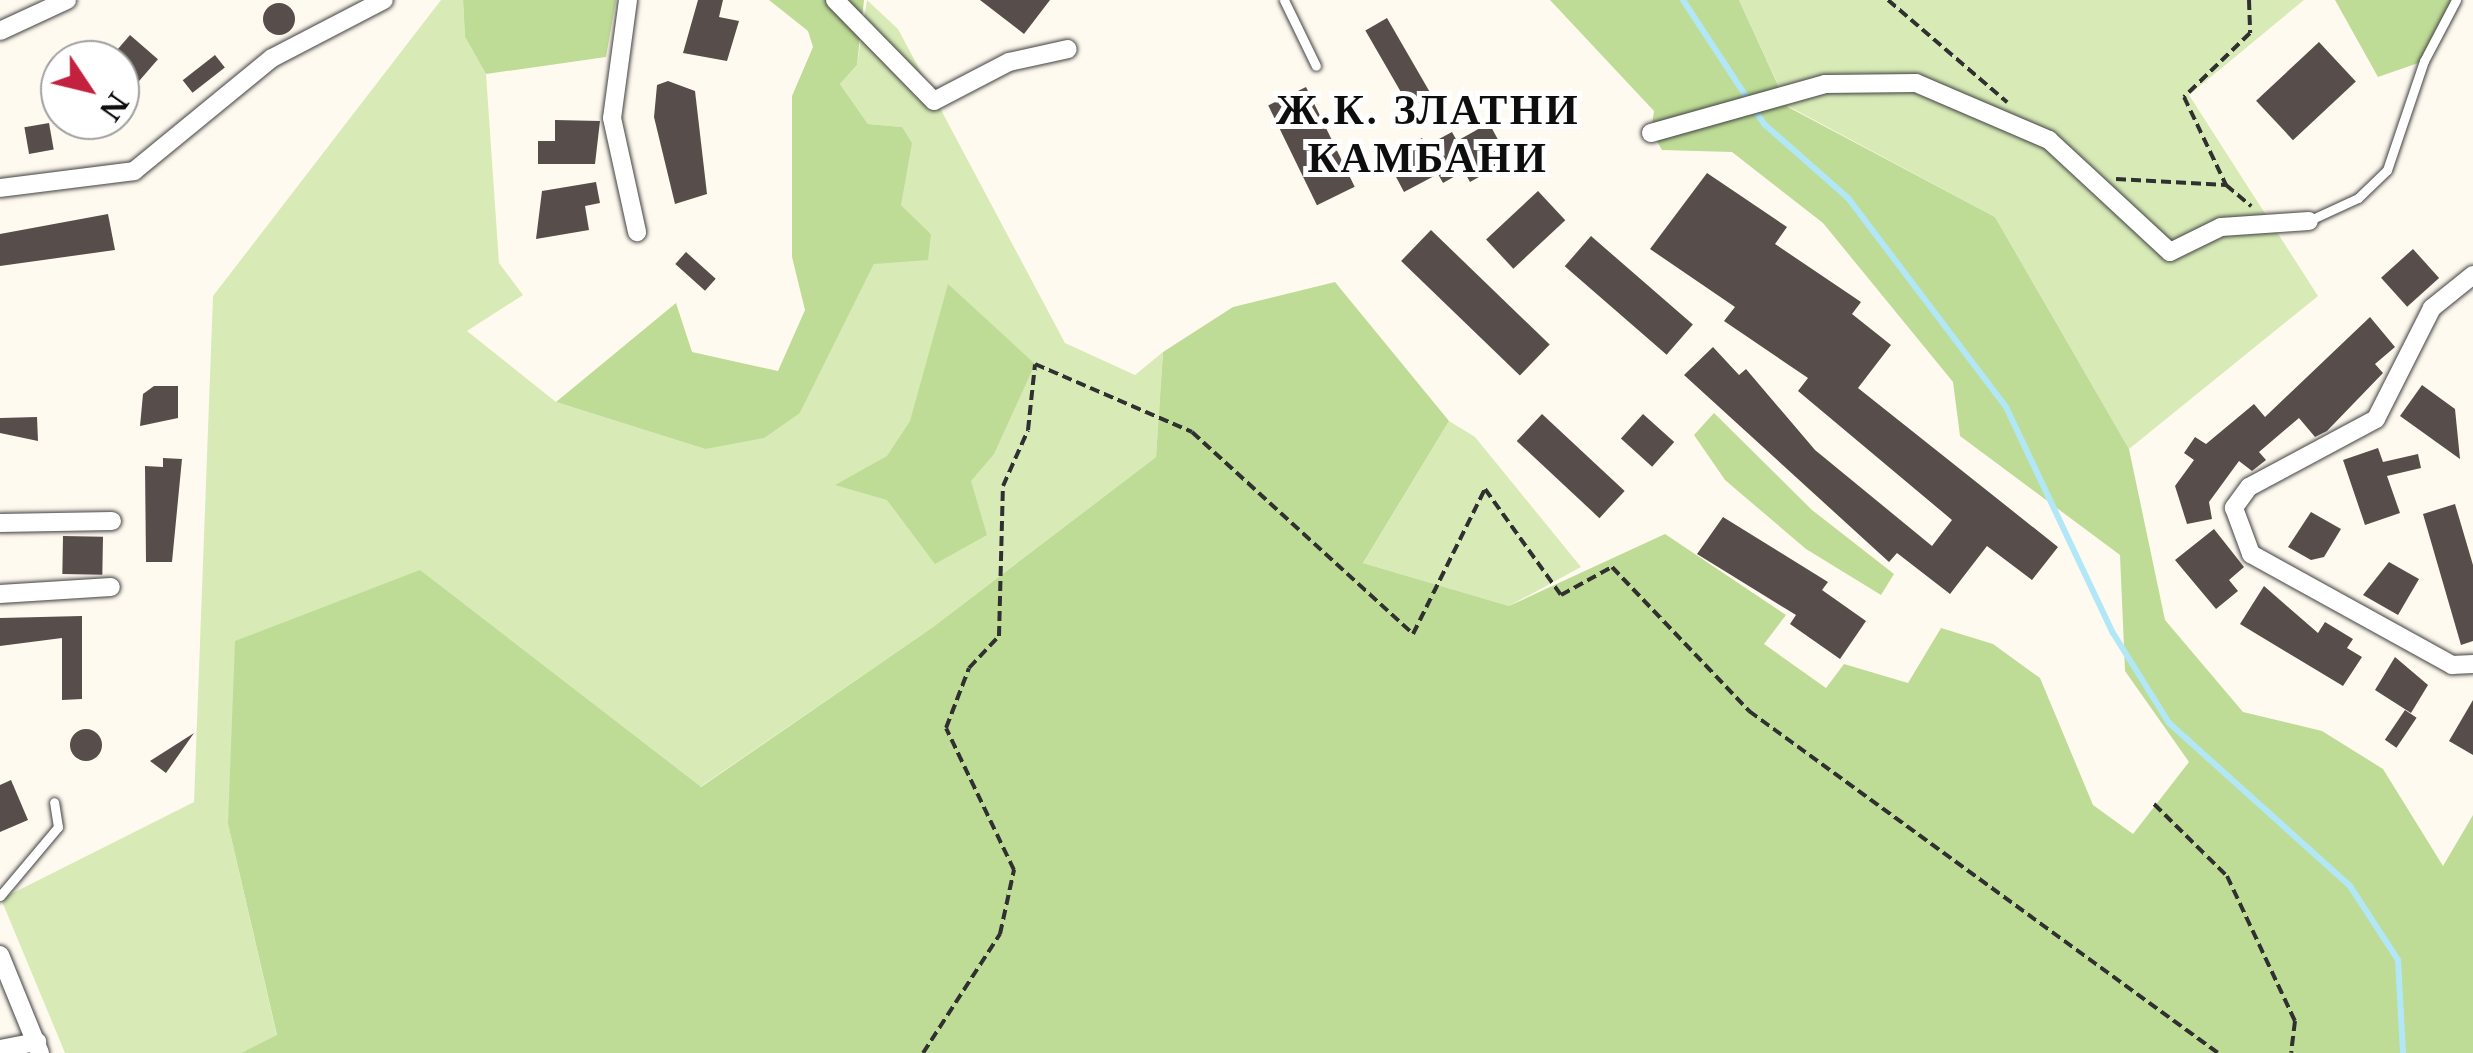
<!DOCTYPE html>
<meta charset="utf-8">
<style>
body{margin:0}
#map{position:relative;width:2473px;height:1053px;overflow:hidden;background:#fffaef;font-family:"Libre Baskerville",serif}
div>[style]{position:absolute}
.green>*{inset:0;background:#d8ebb7}
.forest>*{inset:0;background:#bedc96}
.stream>*{height:6px;margin:-3px;padding:0 3px;transform-origin:3px;border-radius:3px;background:#b2e7f8}
.building>*{inset:0;background:#574d4a;transform-origin:0 0}
.round{border-radius:50%}
.path>*{height:4px;margin-top:-2px;transform-origin:0;background:repeating-linear-gradient(90deg,#303030 0 10px,transparent 0 15px)}
.roads{filter:drop-shadow(0 0 2px #414141) drop-shadow(0 0 2px #414141)}
.lane>*{height:9px;margin:-4.5px;padding:0 4.5px;transform-origin:4.5px;border-radius:4.5px;background:#fff}
.street>*{height:18px;margin:-9px;padding:0 9px;transform-origin:9px;border-radius:9px;background:#fff}
span{translate:-50% -50%;white-space:nowrap;text-align:center;line-height:1.15;-webkit-text-stroke:10px #fff;paint-order:stroke}
.district-label{font-size:42px;color:#0e0e0e;font-weight:700;letter-spacing:2.5px}
.north{position:absolute;left:40px;top:40px;width:100px;height:100px;box-sizing:border-box;background:#fff;border:2px solid #9f9f9f;border-radius:50%;rotate:125deg;font-size:28px;font-weight:700;line-height:40px;text-align:center;color:#0e0e0e}
.north::after{content:'';display:block;margin:auto;width:35px;height:45px;background:#c3213d;clip-path:polygon(50% 0,100% 100%,50% 72%,0 100%)}
</style>
<div id="map">
<div class="green">
<div style="clip-path:polygon(441px 0,463px 0,465px 37px,486px 74px,499px 263px,523px 295px,467px 331px,556px 402px,705px 449px,800px 413px,874px 264px,931px 234px,901px 205px,902px 127px,868px 124px,840px 84px,857px 65px,867px 0,898px 29px,1065px 343px,1135px 375px,1163px 352px,1156px 457px,933px 627px,700px 787px,558px 684px,228px 824px,277px 1036px,241px 1053px,65px 1053px,1px 899px,194px 802px,213px 296px)"></div>
<div style="clip-path:polygon(1739px 0,2304px 0,2189px 95px,2318px 296px,2129px 449px,1995px 217px,1788px 106px)"></div>
<div style="clip-path:polygon(1449px 421px,1475px 437px,1581px 567px,1509px 606px,1363px 563px)"></div>
</div>
<div class="forest">
<div style="clip-path:polygon(463px 0,616px 0,606px 57px,486px 74px,465px 37px)"></div>
<div style="clip-path:polygon(769px 0,864px 0,857px 65px,840px 84px,868px 124px,902px 127px,912px 143px,901px 205px,931px 234px,928px 260px,874px 264px,800px 413px,764px 438px,705px 449px,556px 402px,676px 303px,692px 352px,778px 371px,805px 310px,792px 257px,792px 96px,813px 47px,808px 31px)"></div>
<div style="clip-path:polygon(1550px 0,1739px 0,1788px 107px,1995px 217px,2129px 449px,2165px 620px,2243px 712px,2322px 731px,2383px 769px,2443px 866px,2473px 815px,2473px 1053px,241px 1053px,277px 1035px,228px 824px,235px 641px,420px 570px,701px 787px,933px 627px,1156px 457px,1163px 352px,1233px 307px,1335px 282px,1449px 421px,1363px 563px,1509px 606px,1665px 534px,1786px 615px,1764px 644px,1826px 688px,1844px 664px,1908px 683px,1941px 628px,1993px 644px,2040px 678px,2093px 805px,2133px 834px,2189px 762px,2125px 671px,2120px 555px,1960px 436px,1953px 382px,1823px 223px,1732px 152px,1662px 150px,1651px 131px,1654px 111px)"></div>
<div style="clip-path:polygon(2335px 0,2456px 0,2424px 61px,2378px 77px)"></div>
<div style="clip-path:polygon(948px 284px,1035px 364px,994px 454px,971px 481px,987px 535px,935px 564px,887px 500px,835px 485px,887px 456px,910px 421px)"></div>
<div style="clip-path:polygon(1714px 413px,1812px 510px,1894px 574px,1881px 595px,1806px 549px,1725px 480px,1694px 435px)"></div>
</div>
<div class="stream">
<div style="left:1683px;top:0;width:148px;rotate:56.8deg"></div>
<div style="left:1764px;top:124px;width:112px;rotate:41.4deg"></div>
<div style="left:1848px;top:198px;width:262px;rotate:52.9deg"></div>
<div style="left:2006px;top:407px;width:250px;rotate:64.7deg"></div>
<div style="left:2113px;top:633px;width:106px;rotate:58.1deg"></div>
<div style="left:2169px;top:723px;width:244px;rotate:42deg"></div>
<div style="left:2350px;top:886px;width:88px;rotate:57deg"></div>
<div style="left:2398px;top:960px;width:93px;rotate:86.9deg"></div>
</div>
<div class="building">
<div style="clip-path:polygon(698px 0,723px 0,719px 17px,739px 21px,727px 61px,683px 53px)"></div>
<div style="clip-path:polygon(980px 0,1050px 0,1024px 34px)"></div>
<div class="round" style="left:263px;top:3px;width:32px;height:32px"></div>
<div style="left:1387px;top:18px;width:89px;height:25px;rotate:60deg"></div>
<div style="left:130px;top:35px;width:37px;height:30px;rotate:41deg"></div>
<div style="left:2319px;top:42px;width:54px;height:86px;rotate:47deg"></div>
<div style="left:215px;top:55px;width:16px;height:41px;rotate:52deg"></div>
<div style="clip-path:polygon(668px 81px,695px 91px,707px 194px,675px 204px,654px 117px,657px 85px)"></div>
<div style="left:1306px;top:87px;width:111px;height:42px;rotate:64deg"></div>
<div style="clip-path:polygon(555px 120px,600px 121px,595px 164px,538px 164px,538px 141px,555px 141px)"></div>
<div style="left:49px;top:123px;width:27px;height:25px;rotate:80deg"></div>
<div style="clip-path:polygon(1489px 123px,1509px 160px,1470px 182px,1464px 171px,1443px 183px,1438px 174px,1404px 192px,1386px 158px,1422px 138px,1426px 146px,1452px 132px,1457px 141px)"></div>
<div style="clip-path:polygon(1707px 173px,1787px 227px,1775px 244px,1861px 302px,1852px 314px,1891px 345px,1858px 388px,2058px 547px,2032px 580px,1987px 546px,1950px 594px,1897px 553px,1889px 562px,1684px 375px,1713px 347px,1739px 375px,1746px 369px,1815px 450px,1932px 546px,1952px 520px,1798px 391px,1808px 378px,1724px 321px,1735px 307px,1650px 249px)"></div>
<div style="clip-path:polygon(596px 182px,600px 203px,585px 206px,589px 230px,536px 239px,542px 191px)"></div>
<div style="left:1538px;top:191px;width:40px;height:71px;rotate:47deg"></div>
<div style="clip-path:polygon(108px 214px,115px 250px,0 266px,0 234px)"></div>
<div style="left:1431px;top:230px;width:165px;height:43px;rotate:44deg"></div>
<div style="left:1591px;top:236px;width:135px;height:40px;rotate:41deg"></div>
<div style="left:2413px;top:249px;width:39px;height:43px;rotate:48deg"></div>
<div style="left:686px;top:252px;width:40px;height:16px;rotate:42deg"></div>
<div style="clip-path:polygon(2370px 317px,2395px 347px,2375px 364px,2383px 373px,2327px 431px,2315px 437px,2299px 418px,2259px 452px,2266px 460px,2252px 471px,2239px 461px,2209px 502px,2212px 519px,2187px 524px,2175px 486px,2194px 460px,2184px 453px,2195px 437px,2206px 444px,2254px 404px,2265px 417px)"></div>
<div style="clip-path:polygon(2422px 385px,2455px 409px,2460px 459px,2400px 416px)"></div>
<div style="clip-path:polygon(154px 386px,178px 386px,178px 418px,140px 426px,143px 394px)"></div>
<div style="left:1542px;top:414px;width:113px;height:37px;rotate:43deg"></div>
<div style="left:1643px;top:414px;width:42px;height:33px;rotate:42deg"></div>
<div style="clip-path:polygon(37px 417px,38px 441px,0 433px,0 418px)"></div>
<div style="clip-path:polygon(2378px 448px,2383px 462px,2418px 454px,2421px 468px,2387px 476px,2400px 513px,2365px 525px,2343px 460px)"></div>
<div style="clip-path:polygon(163px 458px,182px 459px,172px 562px,146px 562px,145px 466px,163px 467px)"></div>
<div style="clip-path:polygon(2455px 504px,2473px 565px,2473px 641px,2461px 645px,2423px 514px)"></div>
<div style="clip-path:polygon(2311px 512px,2341px 529px,2324px 557px,2311px 560px,2288px 547px)"></div>
<div style="clip-path:polygon(1723px 517px,1828px 582px,1822px 590px,1866px 621px,1840px 659px,1790px 624px,1796px 615px,1697px 554px)"></div>
<div style="clip-path:polygon(2214px 529px,2244px 567px,2229px 580px,2238px 591px,2216px 609px,2175px 560px)"></div>
<div style="left:63px;top:536px;width:40px;height:38px;rotate:1deg"></div>
<div style="clip-path:polygon(2389px 562px,2419px 579px,2398px 615px,2363px 595px)"></div>
<div style="clip-path:polygon(2264px 586px,2318px 633px,2325px 622px,2353px 639px,2347px 648px,2362px 657px,2343px 686px,2240px 624px)"></div>
<div style="clip-path:polygon(82px 616px,82px 699px,62px 700px,62px 638px,0 646px,0 618px)"></div>
<div style="clip-path:polygon(2395px 657px,2428px 685px,2411px 713px,2375px 690px)"></div>
<div style="clip-path:polygon(2473px 700px,2473px 755px,2449px 741px)"></div>
<div style="left:2405px;top:710px;width:14px;height:36px;rotate:34deg"></div>
<div class="round" style="left:70px;top:729px;width:32px;height:32px"></div>
<div style="clip-path:polygon(194px 733px,166px 773px,150px 761px)"></div>
<div style="clip-path:polygon(11px 780px,28px 820px,0 832px,0 785px)"></div>
</div>
<div class="path">
<div style="left:1888px;top:0;width:157px;rotate:40.6deg"></div>
<div style="left:2249px;top:0;width:33px;rotate:88deg"></div>
<div style="left:2250px;top:33px;width:92px;rotate:135.9deg"></div>
<div style="left:2184px;top:97px;width:98px;rotate:64.5deg"></div>
<div style="left:2226px;top:185px;width:33px;rotate:40deg"></div>
<div style="left:2116px;top:179px;width:110px;rotate:3.1deg"></div>
<div style="left:2154px;top:804px;width:103px;rotate:44.6deg"></div>
<div style="left:2227px;top:876px;width:160px;rotate:64.9deg"></div>
<div style="left:2295px;top:1021px;width:32px;rotate:97deg"></div>
<div style="left:923px;top:1053px;width:142px;rotate:-57.1deg"></div>
<div style="left:1000px;top:934px;width:66px;rotate:-77.7deg"></div>
<div style="left:1014px;top:870px;width:157px;rotate:-115.6deg"></div>
<div style="left:946px;top:728px;width:64px;rotate:-69deg"></div>
<div style="left:969px;top:668px;width:44px;rotate:-46.8deg"></div>
<div style="left:999px;top:636px;width:150px;rotate:-88.5deg"></div>
<div style="left:1003px;top:486px;width:61px;rotate:-65.9deg"></div>
<div style="left:1028px;top:430px;width:66px;rotate:-83.9deg"></div>
<div style="left:1035px;top:364px;width:171px;rotate:23.4deg"></div>
<div style="left:1192px;top:432px;width:299px;rotate:42.4deg"></div>
<div style="left:1413px;top:634px;width:162px;rotate:-63.6deg"></div>
<div style="left:1485px;top:489px;width:130px;rotate:54.4deg"></div>
<div style="left:1561px;top:595px;width:58px;rotate:-28.8deg"></div>
<div style="left:1612px;top:567px;width:199px;rotate:46.4deg"></div>
<div style="left:1749px;top:711px;width:580px;rotate:36.1deg"></div>
</div>
<div class="roads">
<div class="lane">
<div style="left:1284px;top:0;width:73px;rotate:64.1deg"></div>
<div style="left:2308px;top:221px;width:55px;rotate:-24.7deg"></div>
<div style="left:2358px;top:198px;width:40px;rotate:-44deg"></div>
<div style="left:2387px;top:170px;width:115px;rotate:-71.3deg"></div>
<div style="left:2424px;top:61px;width:69px;rotate:-62.3deg"></div>
<div style="left:0;top:896px;width:90px;rotate:-50deg"></div>
<div style="left:58px;top:827px;width:25px;rotate:-99deg"></div>
</div>
<div class="street">
<div style="left:628px;top:0;width:119px;rotate:97.7deg"></div>
<div style="left:612px;top:118px;width:117px;rotate:77.6deg"></div>
<div style="left:835px;top:0;width:141px;rotate:45.6deg"></div>
<div style="left:934px;top:101px;width:85px;rotate:-27.5deg"></div>
<div style="left:1009px;top:62px;width:60px;rotate:-12.4deg"></div>
<div style="left:0;top:31px;width:74px;rotate:-24.8deg"></div>
<div style="left:1651px;top:133px;width:181px;rotate:-15.7deg"></div>
<div style="left:1825px;top:84px;width:91px;rotate:-0.6deg"></div>
<div style="left:1916px;top:83px;width:145px;rotate:23.2deg"></div>
<div style="left:2049px;top:140px;width:165px;rotate:42.8deg"></div>
<div style="left:2170px;top:252px;width:57px;rotate:-26.1deg"></div>
<div style="left:2221px;top:227px;width:88px;rotate:-3.9deg"></div>
<div style="left:0;top:188px;width:135px;rotate:-7.2deg"></div>
<div style="left:134px;top:171px;width:178px;rotate:-39.3deg"></div>
<div style="left:272px;top:58px;width:126px;rotate:-27.4deg"></div>
<div style="left:2473px;top:275px;width:53px;rotate:141.2deg"></div>
<div style="left:2432px;top:308px;width:124px;rotate:116.8deg"></div>
<div style="left:2376px;top:419px;width:144px;rotate:151.8deg"></div>
<div style="left:2249px;top:487px;width:26px;rotate:126deg"></div>
<div style="left:2234px;top:508px;width:49px;rotate:69.7deg"></div>
<div style="left:2251px;top:554px;width:230px;rotate:28.9deg"></div>
<div style="left:2452px;top:665px;width:21px;rotate:-3deg"></div>
<div style="left:0;top:523px;width:112px;rotate:-1deg"></div>
<div style="left:0;top:594px;width:111px;rotate:-3.6deg"></div>
<div style="left:0;top:955px;width:106px;rotate:67.8deg"></div>
<div style="left:0;top:1049px;width:38px;rotate:-11deg"></div>
</div>
</div>
<div class="district-label">
<span style="left:1428px;top:133px">Ж.К. ЗЛАТНИ<br>КАМБАНИ</span>
</div>
<div class="north">N</div>
</div>
